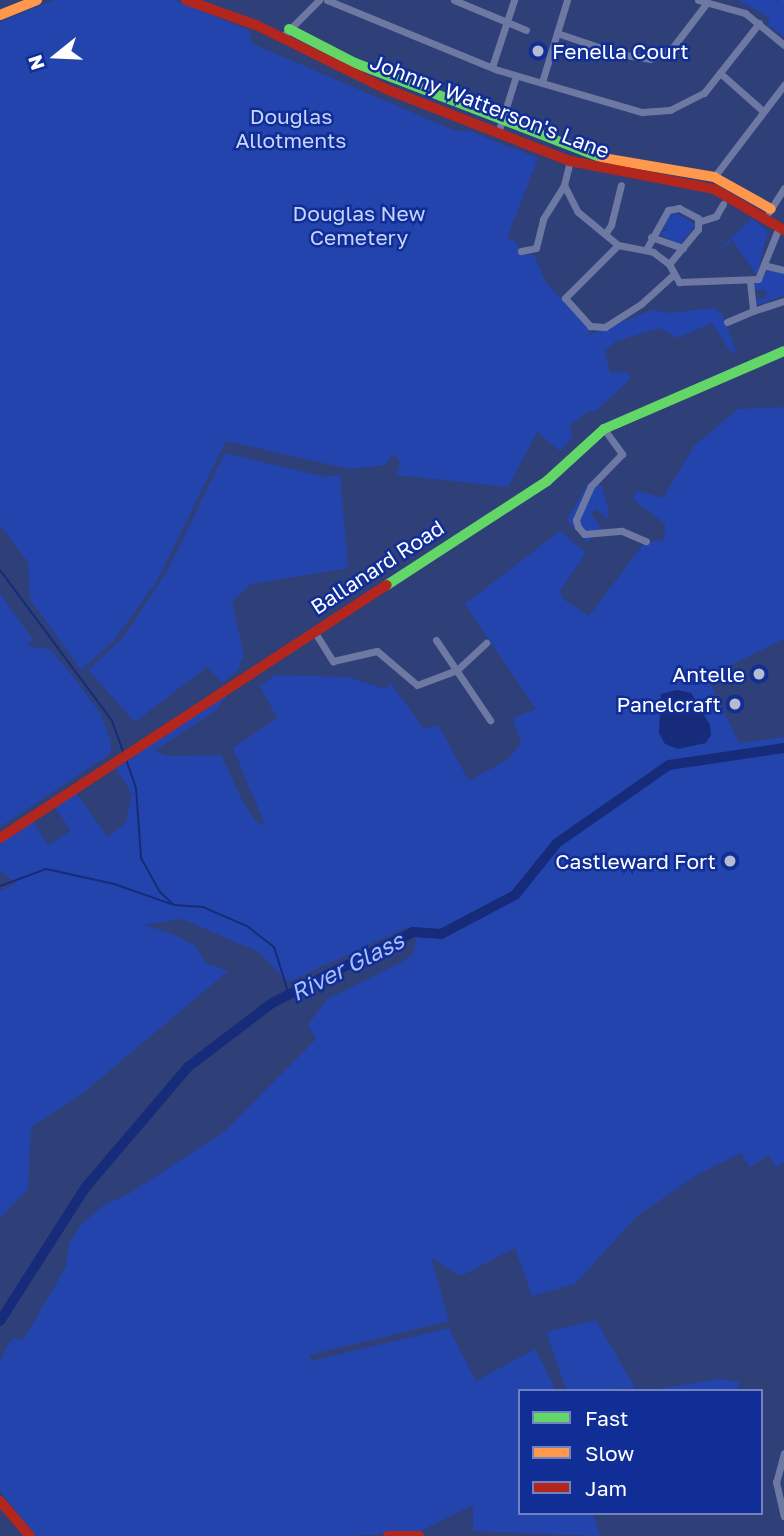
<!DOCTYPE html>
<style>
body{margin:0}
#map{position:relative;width:784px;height:1536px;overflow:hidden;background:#2f3f77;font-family:"Golos Text",sans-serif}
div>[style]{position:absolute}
.green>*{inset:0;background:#2444ad}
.water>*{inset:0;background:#162c7a}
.stream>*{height:2px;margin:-1px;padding:0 1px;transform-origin:1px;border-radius:1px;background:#162c7a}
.river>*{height:10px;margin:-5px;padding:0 5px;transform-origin:5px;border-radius:5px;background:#162c7a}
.street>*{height:7px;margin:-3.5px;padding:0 3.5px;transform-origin:3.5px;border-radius:3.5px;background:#6d79a2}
.fast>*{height:10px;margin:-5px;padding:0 5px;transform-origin:5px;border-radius:5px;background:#63d668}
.slow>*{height:10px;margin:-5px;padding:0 5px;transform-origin:5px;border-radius:5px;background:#ff974d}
.jam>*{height:10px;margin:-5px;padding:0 5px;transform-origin:5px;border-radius:5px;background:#b3261e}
.dots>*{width:19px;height:19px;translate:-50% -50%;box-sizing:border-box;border:4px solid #102e96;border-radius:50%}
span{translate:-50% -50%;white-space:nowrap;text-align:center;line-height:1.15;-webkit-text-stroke:5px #102e96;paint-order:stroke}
.poi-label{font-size:21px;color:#fff}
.left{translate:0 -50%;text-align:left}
.right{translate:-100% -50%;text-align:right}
.street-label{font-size:21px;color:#fff}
.park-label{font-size:21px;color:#c7d4fe}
.water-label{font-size:23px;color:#abbffb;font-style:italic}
.legend{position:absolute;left:518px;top:1389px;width:245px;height:126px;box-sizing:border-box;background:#102e96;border:2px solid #7082c0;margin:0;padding:9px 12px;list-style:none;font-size:21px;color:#fff}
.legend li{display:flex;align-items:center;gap:14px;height:35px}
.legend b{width:35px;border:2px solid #7082c0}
.north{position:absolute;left:21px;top:21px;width:70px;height:70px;-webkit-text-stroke:5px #102e96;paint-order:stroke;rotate:252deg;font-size:19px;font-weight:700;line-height:28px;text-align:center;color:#fff}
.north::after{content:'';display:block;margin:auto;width:24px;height:32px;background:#fff;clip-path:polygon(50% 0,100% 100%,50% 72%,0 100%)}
</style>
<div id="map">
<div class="green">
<div style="clip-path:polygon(54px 0,174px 0,250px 31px,251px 43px,455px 131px,469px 131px,538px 158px,507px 238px,515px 241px,522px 255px,534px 255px,546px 283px,592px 330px,587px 336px,652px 310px,670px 313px,714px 308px,722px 314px,737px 354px,729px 350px,712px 323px,677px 338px,660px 328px,616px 341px,605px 351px,610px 373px,627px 372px,631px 378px,596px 411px,589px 411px,569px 426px,573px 436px,560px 451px,537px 432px,508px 487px,397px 475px,400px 462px,394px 454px,384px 465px,349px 469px,226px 441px,157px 581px,114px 640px,81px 670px,30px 599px,28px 562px,0 525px,0 22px)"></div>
<div style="clip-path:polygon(737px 0,776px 0,779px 6px,778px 0,784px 0,784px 36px,767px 25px,770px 20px,761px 12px)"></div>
<div style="clip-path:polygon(671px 211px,672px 220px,673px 211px,696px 225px,680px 244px,658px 234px,669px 229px,663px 229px)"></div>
<div style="clip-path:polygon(752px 219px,768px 231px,757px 275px,732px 240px,710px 257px)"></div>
<div style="clip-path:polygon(770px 270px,784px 274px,784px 295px,756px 306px,752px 300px,766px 298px,766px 290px,752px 290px,753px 286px)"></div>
<div style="clip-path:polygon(784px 407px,784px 639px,707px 677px,739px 743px,784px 737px,784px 1163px,776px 1167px,769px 1155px,750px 1167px,741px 1153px,697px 1175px,637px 1216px,575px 1284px,532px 1296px,515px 1248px,461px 1276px,431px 1258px,449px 1321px,309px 1355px,312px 1361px,449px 1328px,476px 1381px,535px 1349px,556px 1391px,520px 1391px,520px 1513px,593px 1513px,600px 1536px,473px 1531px,473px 1505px,419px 1532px,349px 1536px,36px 1536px,0 1491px,0 1362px,9px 1343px,15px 1338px,23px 1340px,66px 1267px,69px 1244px,81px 1225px,105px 1204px,127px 1195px,224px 1132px,316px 1039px,308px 1025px,326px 1000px,400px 963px,413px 954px,416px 940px,408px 927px,288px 982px,259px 952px,182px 919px,144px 925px,173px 934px,195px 946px,206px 963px,228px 971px,83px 1093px,31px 1127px,28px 1189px,0 1218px,0 891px,17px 883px,0 872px,0 843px,33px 821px,48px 845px,71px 831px,55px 807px,76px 793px,108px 837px,126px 822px,132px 794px,114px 766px,231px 690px,215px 711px,154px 751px,167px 756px,221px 755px,245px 806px,256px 822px,265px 825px,233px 748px,277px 718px,260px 686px,275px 675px,348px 677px,385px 689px,391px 684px,424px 729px,438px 725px,469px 781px,507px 760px,521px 743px,513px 718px,536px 709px,465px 604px,560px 531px,586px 553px,560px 591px,563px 599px,589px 616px,644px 543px,664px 540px,665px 524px,634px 500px,633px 495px,638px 491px,663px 498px,694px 446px,738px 409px)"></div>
<div style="clip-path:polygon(225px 453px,325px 477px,340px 475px,348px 568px,251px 584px,232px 602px,244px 655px,238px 670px,222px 683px,207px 667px,135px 722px,88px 670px,123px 638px,166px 573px)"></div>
<div style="clip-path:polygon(589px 482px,601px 485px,609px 511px,607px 519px,597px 509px,591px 513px,600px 527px,588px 543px,567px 520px)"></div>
<div style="clip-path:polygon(0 593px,33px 640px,26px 646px,50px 649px,68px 670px,100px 713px,111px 742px,111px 753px,0 827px)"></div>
<div style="clip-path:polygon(596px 1320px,635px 1388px,567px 1391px,546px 1332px)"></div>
<div style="clip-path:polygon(719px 1379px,740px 1382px,736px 1391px,643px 1391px)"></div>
</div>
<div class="water">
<div style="clip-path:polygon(677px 690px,691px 693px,710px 725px,711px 735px,706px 743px,678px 749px,665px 744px,659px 733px,661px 694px)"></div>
</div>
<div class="stream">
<div style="left:0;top:570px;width:188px;rotate:53.4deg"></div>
<div style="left:112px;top:721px;width:32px;rotate:70deg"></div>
<div style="left:126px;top:759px;width:31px;rotate:71deg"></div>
<div style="left:136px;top:788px;width:70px;rotate:85.9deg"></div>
<div style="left:141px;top:858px;width:39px;rotate:61deg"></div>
<div style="left:160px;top:892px;width:19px;rotate:43deg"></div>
<div style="left:0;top:886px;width:49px;rotate:-20.3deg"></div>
<div style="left:46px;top:869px;width:70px;rotate:12.4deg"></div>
<div style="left:114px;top:884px;width:64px;rotate:19.3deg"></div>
<div style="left:174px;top:905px;width:29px;rotate:4deg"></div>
<div style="left:203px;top:907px;width:48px;rotate:23.4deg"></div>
<div style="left:247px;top:926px;width:34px;rotate:38deg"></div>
<div style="left:274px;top:947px;width:50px;rotate:72.6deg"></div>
</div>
<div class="river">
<div style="left:0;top:1321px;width:158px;rotate:-57.4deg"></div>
<div style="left:85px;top:1188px;width:159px;rotate:-49.6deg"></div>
<div style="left:188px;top:1067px;width:106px;rotate:-37.3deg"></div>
<div style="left:272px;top:1003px;width:158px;rotate:-26.7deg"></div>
<div style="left:413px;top:932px;width:28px;rotate:4deg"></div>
<div style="left:441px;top:934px;width:84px;rotate:-27.8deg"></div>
<div style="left:515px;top:895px;width:67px;rotate:-51.1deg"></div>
<div style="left:557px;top:843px;width:136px;rotate:-34.9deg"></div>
<div style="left:669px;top:765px;width:116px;rotate:-8.4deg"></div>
</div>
<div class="street">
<div style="left:327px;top:0;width:185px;rotate:22.3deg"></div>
<div style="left:498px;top:70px;width:150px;rotate:16.3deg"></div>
<div style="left:642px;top:112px;width:28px;rotate:-4deg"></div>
<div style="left:670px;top:110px;width:38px;rotate:-27deg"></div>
<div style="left:704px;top:93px;width:89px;rotate:-51.8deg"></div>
<div style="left:454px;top:0;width:78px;rotate:22.6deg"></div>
<div style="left:698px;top:0;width:49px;rotate:15.5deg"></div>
<div style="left:745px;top:13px;width:50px;rotate:39.4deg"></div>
<div style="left:557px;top:33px;width:65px;rotate:18.7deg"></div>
<div style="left:619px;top:54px;width:31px;rotate:9deg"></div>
<div style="left:650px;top:59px;width:26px;rotate:-28deg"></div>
<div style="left:673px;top:47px;width:54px;rotate:-52.5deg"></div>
<div style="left:281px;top:38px;width:54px;rotate:-45deg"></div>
<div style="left:492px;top:67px;width:71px;rotate:-71.8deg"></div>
<div style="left:720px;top:73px;width:57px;rotate:41.5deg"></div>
<div style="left:542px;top:82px;width:86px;rotate:-73deg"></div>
<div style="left:498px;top:133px;width:60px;rotate:-72.5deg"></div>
<div style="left:570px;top:161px;width:25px;rotate:104deg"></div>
<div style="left:564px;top:185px;width:30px;rotate:63deg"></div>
<div style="left:578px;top:212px;width:52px;rotate:39.5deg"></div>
<div style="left:618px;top:245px;width:36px;rotate:11deg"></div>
<div style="left:653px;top:252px;width:20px;rotate:37deg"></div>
<div style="left:669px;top:264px;width:21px;rotate:61deg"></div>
<div style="left:679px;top:282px;width:79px;rotate:-2.2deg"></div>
<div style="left:758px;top:279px;width:56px;rotate:-68deg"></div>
<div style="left:714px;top:177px;width:116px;rotate:-52.7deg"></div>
<div style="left:769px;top:212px;width:28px;rotate:-58deg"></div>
<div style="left:701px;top:221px;width:16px;rotate:-18deg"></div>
<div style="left:716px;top:216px;width:14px;rotate:-60deg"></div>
<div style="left:605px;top:234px;width:11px;rotate:-56deg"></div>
<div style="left:611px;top:225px;width:41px;rotate:-76deg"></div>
<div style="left:651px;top:237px;width:34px;rotate:19deg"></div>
<div style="left:618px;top:245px;width:75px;rotate:135deg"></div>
<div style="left:565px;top:298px;width:38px;rotate:48deg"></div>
<div style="left:590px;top:326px;width:15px;rotate:4deg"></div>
<div style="left:605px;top:327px;width:43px;rotate:-32.6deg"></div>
<div style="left:641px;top:304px;width:43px;rotate:-42.2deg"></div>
<div style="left:647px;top:248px;width:43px;rotate:-61.1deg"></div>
<div style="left:668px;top:210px;width:11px;rotate:-10deg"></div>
<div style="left:679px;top:208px;width:21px;rotate:28deg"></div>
<div style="left:698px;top:218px;width:11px;rotate:90deg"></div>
<div style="left:698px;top:229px;width:45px;rotate:129.6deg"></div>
<div style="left:521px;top:251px;width:15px;rotate:-11deg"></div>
<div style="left:536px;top:248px;width:30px;rotate:-76deg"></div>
<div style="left:543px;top:219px;width:40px;rotate:-58deg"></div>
<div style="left:767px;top:266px;width:17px;rotate:13deg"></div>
<div style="left:750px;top:281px;width:30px;rotate:84deg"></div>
<div style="left:753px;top:311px;width:33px;rotate:-18deg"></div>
<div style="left:727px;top:322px;width:28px;rotate:-23deg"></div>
<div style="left:604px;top:429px;width:31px;rotate:54deg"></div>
<div style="left:622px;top:454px;width:45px;rotate:134.1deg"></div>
<div style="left:591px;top:486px;width:37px;rotate:114deg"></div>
<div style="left:576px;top:520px;width:7px;rotate:74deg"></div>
<div style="left:578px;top:527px;width:9px;rotate:49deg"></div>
<div style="left:584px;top:534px;width:38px;rotate:-5deg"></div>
<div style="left:622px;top:531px;width:26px;rotate:23deg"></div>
<div style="left:314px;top:631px;width:36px;rotate:58deg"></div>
<div style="left:333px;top:661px;width:45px;rotate:-12.8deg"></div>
<div style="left:377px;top:651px;width:52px;rotate:40.4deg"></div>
<div style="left:417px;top:685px;width:43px;rotate:-20.6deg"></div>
<div style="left:457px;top:670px;width:40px;rotate:-43deg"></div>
<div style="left:436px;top:640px;width:97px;rotate:56deg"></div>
<div style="left:784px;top:1453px;width:30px;rotate:105deg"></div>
<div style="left:776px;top:1482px;width:35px;rotate:77deg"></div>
</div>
<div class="fast">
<div style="left:289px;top:29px;width:74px;rotate:27.3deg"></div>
<div style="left:355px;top:63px;width:266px;rotate:21deg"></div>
<div style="left:387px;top:585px;width:191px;rotate:-33deg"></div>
<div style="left:547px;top:481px;width:77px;rotate:-42.4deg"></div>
<div style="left:604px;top:429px;width:196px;rotate:-23.4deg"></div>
</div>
<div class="slow">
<div style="left:0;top:15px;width:40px;rotate:-22deg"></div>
<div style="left:603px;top:158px;width:113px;rotate:9.7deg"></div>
<div style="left:714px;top:177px;width:65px;rotate:29.3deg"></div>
</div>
<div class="jam">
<div style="left:186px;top:0;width:74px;rotate:19.7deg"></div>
<div style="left:256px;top:25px;width:145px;rotate:26.2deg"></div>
<div style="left:386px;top:89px;width:198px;rotate:21.4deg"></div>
<div style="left:570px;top:161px;width:147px;rotate:11deg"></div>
<div style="left:714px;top:189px;width:81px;rotate:30.4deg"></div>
<div style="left:0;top:838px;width:462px;rotate:-33.2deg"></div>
<div style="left:0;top:1501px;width:46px;rotate:49.4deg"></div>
<div style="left:388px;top:1536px;width:31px"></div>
</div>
<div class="dots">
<div style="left:538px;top:51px;background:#b6bccf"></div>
<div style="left:759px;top:674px;background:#b6bccf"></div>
<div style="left:735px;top:704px;background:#b6bccf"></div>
<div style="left:730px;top:861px;background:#b6bccf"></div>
</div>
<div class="poi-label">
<span class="left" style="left:552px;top:51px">Fenella Court</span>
<span class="right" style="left:745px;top:674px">Antelle</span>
<span class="right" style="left:721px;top:704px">Panelcraft</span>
<span class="right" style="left:716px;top:861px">Castleward Fort</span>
</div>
<div class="street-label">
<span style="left:490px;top:106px;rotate:21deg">Johnny Watterson's Lane</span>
<span style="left:377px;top:567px;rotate:-33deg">Ballanard Road</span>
</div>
<div class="park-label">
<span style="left:291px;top:128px">Douglas<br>Allotments</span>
<span style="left:359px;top:225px">Douglas New<br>Cemetery</span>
</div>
<div class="water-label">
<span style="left:347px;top:966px;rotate:-27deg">River Glass</span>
</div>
<ul class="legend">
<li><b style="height:9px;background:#63d668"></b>Fast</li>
<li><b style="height:9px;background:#ff974d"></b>Slow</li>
<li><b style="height:9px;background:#b3261e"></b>Jam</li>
</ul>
<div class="north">N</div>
</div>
